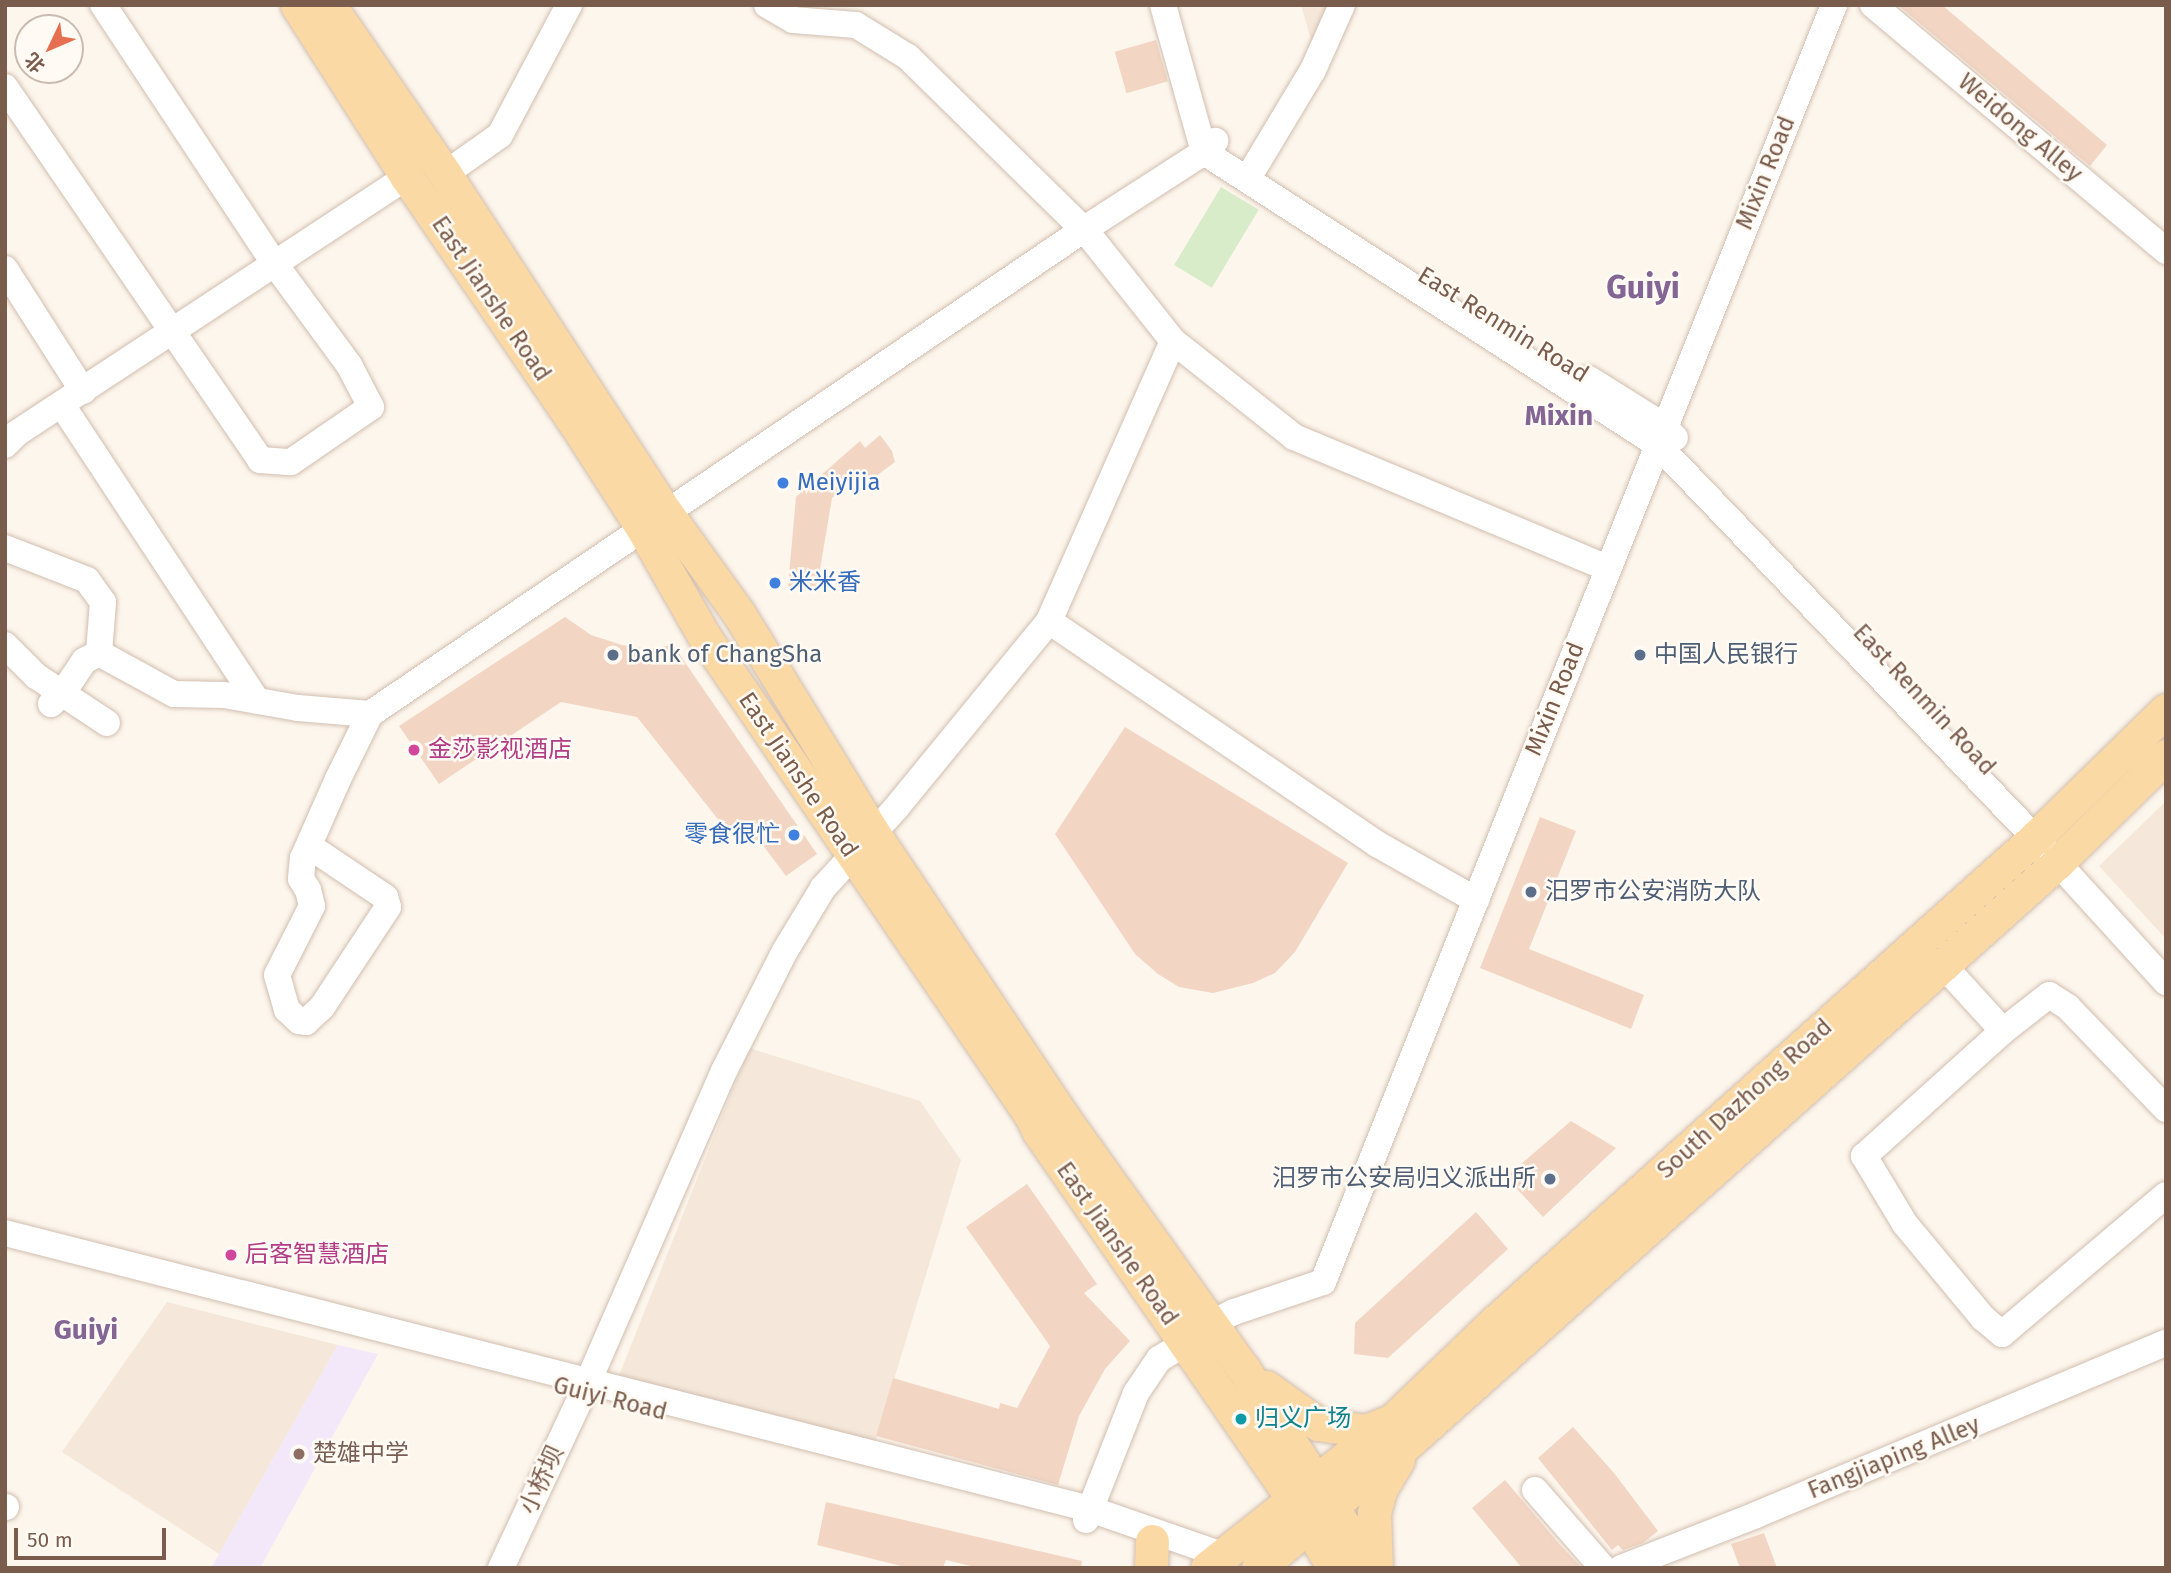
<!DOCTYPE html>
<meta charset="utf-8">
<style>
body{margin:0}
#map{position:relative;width:2171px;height:1573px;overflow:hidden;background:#fdf6ec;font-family:"Fira Sans","Noto Sans SC",sans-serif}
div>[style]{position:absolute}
.residential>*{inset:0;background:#f5e8da}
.education>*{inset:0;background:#f3e8fa}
.green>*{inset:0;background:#d8ecc9;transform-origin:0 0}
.building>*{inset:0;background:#f3d5c3;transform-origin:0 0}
.roads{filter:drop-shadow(0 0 2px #d1beb0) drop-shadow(0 0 2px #d1beb0)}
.minor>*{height:26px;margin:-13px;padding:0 13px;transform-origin:13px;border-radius:13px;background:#fff}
.major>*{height:33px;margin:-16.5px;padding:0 16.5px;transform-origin:16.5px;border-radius:16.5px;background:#fbd9a5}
.dots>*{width:19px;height:19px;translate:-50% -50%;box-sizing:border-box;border:4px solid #fffaf3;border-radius:50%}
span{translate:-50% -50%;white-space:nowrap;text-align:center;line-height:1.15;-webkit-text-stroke:5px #fffaf3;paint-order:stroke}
.street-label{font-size:24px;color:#7a5c4d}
.shop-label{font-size:24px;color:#366cbe}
.left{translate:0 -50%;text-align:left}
.right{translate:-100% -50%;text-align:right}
.service-label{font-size:24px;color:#4e5e75}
.hotel-label{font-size:24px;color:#b23c85}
.culture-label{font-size:24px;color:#0d838f}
.education-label{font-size:24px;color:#785e54}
.quarter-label{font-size:28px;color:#846695;font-weight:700}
.district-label{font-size:32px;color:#846695;font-weight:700}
.frame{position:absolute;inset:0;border:7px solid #7a5c4d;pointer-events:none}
.north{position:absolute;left:14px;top:14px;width:70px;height:70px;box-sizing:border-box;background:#fffaf3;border:2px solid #cabbb1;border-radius:50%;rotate:226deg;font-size:19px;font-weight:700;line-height:28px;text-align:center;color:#7a5c4d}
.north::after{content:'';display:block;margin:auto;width:24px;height:32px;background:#e76f51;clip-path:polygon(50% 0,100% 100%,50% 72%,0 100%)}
.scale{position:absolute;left:14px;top:1528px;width:152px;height:32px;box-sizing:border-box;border:4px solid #7a5c4d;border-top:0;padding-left:9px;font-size:21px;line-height:24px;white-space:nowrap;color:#7a5c4d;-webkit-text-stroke:5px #fffaf3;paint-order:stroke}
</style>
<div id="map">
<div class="residential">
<div style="clip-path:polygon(1301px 5px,1329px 5px,1312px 43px)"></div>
<div style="clip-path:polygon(2166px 801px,2166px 939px,2099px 866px)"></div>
<div style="clip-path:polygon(749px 1048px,920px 1101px,961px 1160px,873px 1448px,618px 1378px)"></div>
<div style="clip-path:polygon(167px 1302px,338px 1345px,219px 1554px,62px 1452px)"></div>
</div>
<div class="education">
<div style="clip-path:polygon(338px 1345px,378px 1354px,260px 1568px,211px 1568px)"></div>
</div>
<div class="green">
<div style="left:1221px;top:187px;width:44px;height:91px;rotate:31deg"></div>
</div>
<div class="building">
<div style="clip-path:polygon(1898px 5px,1942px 5px,2107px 145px,2090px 166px)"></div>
<div style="left:1156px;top:40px;width:43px;height:43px;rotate:74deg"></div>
<div style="clip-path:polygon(880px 435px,892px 451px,895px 462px,856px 491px,850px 483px,832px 498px,817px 587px,806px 585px,805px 591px,788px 586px,796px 497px,860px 441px,865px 448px)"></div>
<div style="clip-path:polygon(565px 617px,591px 635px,622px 645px,650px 649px,673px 645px,817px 854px,786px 876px,759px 840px,732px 837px,637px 717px,561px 702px,439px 784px,399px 726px)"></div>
<div style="clip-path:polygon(1125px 727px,1348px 863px,1295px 952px,1275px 973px,1253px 983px,1213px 993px,1179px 987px,1158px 974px,1135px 954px,1055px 834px)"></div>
<div style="clip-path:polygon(1540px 817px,1576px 831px,1529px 949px,1644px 995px,1631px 1029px,1480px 968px)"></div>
<div style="clip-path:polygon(1571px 1121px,1616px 1148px,1543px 1217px,1506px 1177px)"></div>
<div style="clip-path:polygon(1027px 1184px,1097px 1284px,1084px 1293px,1130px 1341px,1105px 1369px,1079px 1416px,1058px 1485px,876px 1436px,893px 1378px,999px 1409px,1000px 1403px,1017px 1408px,1050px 1346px,966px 1227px)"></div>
<div style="clip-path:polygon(1476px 1212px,1508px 1249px,1388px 1358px,1354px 1354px,1355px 1323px)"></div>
<div style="clip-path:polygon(1573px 1427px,1614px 1473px,1658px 1531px,1643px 1543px,1623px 1550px,1618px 1545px,1612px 1550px,1538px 1458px)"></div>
<div style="clip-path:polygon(1505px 1480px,1561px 1546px,1582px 1568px,1522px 1568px,1472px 1508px)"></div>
<div style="clip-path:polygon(826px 1502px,1082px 1561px,1081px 1568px,979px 1568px,946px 1560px,943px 1568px,909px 1568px,817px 1545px)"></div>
<div style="clip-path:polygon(1764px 1533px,1777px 1568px,1740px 1568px,1731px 1544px)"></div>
</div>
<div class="roads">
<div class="minor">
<div style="left:767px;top:5px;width:30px;rotate:30deg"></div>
<div style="left:793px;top:20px;width:63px;rotate:4.5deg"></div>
<div style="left:856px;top:25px;width:61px;rotate:31.6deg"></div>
<div style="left:908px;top:57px;width:254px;rotate:44.5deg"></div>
<div style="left:1089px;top:235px;width:135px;rotate:51.6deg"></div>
<div style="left:1173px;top:341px;width:154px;rotate:38.4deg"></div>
<div style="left:1294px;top:437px;width:339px;rotate:22.7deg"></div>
<div style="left:1163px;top:5px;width:153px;rotate:74.4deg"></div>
<div style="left:1204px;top:152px;width:539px;rotate:32.81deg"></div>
<div style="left:1657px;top:444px;width:546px;rotate:46.19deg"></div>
<div style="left:2035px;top:838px;width:195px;rotate:47.7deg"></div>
<div style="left:1873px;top:5px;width:383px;rotate:40deg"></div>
<div style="left:5px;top:87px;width:452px;rotate:55.6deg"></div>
<div style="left:260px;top:460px;width:31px;rotate:4deg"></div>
<div style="left:291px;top:462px;width:97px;rotate:-34.5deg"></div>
<div style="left:371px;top:407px;width:47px;rotate:-117.6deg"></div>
<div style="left:349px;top:365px;width:127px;rotate:-126.3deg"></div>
<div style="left:274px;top:263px;width:310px;rotate:-123.5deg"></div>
<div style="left:445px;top:174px;width:67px;rotate:-35.3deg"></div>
<div style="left:500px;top:135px;width:147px;rotate:-62deg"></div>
<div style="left:1248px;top:178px;width:126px;rotate:-59deg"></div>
<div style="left:1313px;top:70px;width:71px;rotate:-66deg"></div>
<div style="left:5px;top:269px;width:145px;rotate:57.4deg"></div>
<div style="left:1589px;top:379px;width:89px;rotate:32.1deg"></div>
<div style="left:1664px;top:426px;width:16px;rotate:47deg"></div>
<div style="left:62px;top:405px;width:354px;rotate:56.6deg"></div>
<div style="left:5px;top:445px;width:17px;rotate:-45deg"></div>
<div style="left:17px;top:433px;width:467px;rotate:-33.3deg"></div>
<div style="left:5px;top:548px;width:88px;rotate:21.3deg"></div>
<div style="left:87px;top:580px;width:27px;rotate:54deg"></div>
<div style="left:103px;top:602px;width:51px;rotate:94.5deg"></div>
<div style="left:1049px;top:621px;width:397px;rotate:34.2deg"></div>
<div style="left:1377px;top:844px;width:114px;rotate:29.5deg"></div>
<div style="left:5px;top:645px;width:44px;rotate:45deg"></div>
<div style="left:36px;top:676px;width:85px;rotate:33.5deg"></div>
<div style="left:51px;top:704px;width:15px;rotate:-42deg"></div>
<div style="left:62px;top:694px;width:40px;rotate:-56deg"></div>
<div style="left:84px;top:661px;width:17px;rotate:-28deg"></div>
<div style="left:99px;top:653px;width:85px;rotate:28.7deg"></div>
<div style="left:174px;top:694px;width:50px;rotate:1.1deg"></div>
<div style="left:224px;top:695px;width:75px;rotate:10deg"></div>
<div style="left:298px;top:708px;width:72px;rotate:4.8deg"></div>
<div style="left:309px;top:846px;width:92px;rotate:33.9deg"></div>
<div style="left:385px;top:897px;width:10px;rotate:73deg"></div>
<div style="left:388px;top:907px;width:120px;rotate:123.4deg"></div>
<div style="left:322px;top:1007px;width:22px;rotate:137deg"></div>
<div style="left:306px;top:1022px;width:7px;rotate:-172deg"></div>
<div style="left:299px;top:1021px;width:16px;rotate:-137deg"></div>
<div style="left:287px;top:1010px;width:36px;rotate:-106deg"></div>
<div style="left:277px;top:975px;width:77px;rotate:-63.1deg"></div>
<div style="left:312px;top:906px;width:16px;rotate:-104deg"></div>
<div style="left:308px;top:890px;width:13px;rotate:-122deg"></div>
<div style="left:301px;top:879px;width:21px;rotate:-85deg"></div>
<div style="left:303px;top:858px;width:86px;rotate:-66.1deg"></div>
<div style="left:338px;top:779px;width:72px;rotate:-63.8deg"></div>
<div style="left:370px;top:714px;width:862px;rotate:-34.17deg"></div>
<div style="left:1083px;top:230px;width:144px;rotate:-32.8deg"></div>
<div style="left:1204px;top:152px;width:16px;rotate:-45deg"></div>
<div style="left:1943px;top:965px;width:89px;rotate:47.7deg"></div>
<div style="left:2166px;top:1109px;width:141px;rotate:-133.9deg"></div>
<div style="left:2068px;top:1007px;width:22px;rotate:-148deg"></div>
<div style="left:2049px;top:995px;width:58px;rotate:142deg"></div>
<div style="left:2003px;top:1031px;width:187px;rotate:138deg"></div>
<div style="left:1864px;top:1156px;width:79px;rotate:58.9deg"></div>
<div style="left:1905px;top:1224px;width:122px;rotate:50.3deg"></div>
<div style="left:1983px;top:1318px;width:25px;rotate:40deg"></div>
<div style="left:2002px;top:1334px;width:215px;rotate:-40.3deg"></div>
<div style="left:5px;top:1233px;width:1120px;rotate:14.27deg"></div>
<div style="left:1090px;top:1509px;width:140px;rotate:19.2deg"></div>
<div style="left:1211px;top:1324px;width:26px;rotate:-28deg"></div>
<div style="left:1234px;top:1312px;width:94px;rotate:-18.6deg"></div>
<div style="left:1323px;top:1282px;width:1375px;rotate:-68.19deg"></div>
<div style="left:1535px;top:1490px;width:103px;rotate:48.9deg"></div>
<div style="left:5px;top:1507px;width:1px"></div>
<div style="left:1086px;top:1520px;width:136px;rotate:-68.5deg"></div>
<div style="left:1136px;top:1393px;width:41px;rotate:-55.9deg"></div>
<div style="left:1159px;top:1359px;width:31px;rotate:-31deg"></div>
<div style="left:501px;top:1568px;width:205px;rotate:-64.9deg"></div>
<div style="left:588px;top:1382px;width:339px;rotate:-66.4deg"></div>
<div style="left:724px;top:1071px;width:135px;rotate:-63.1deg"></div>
<div style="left:785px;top:951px;width:74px;rotate:-58.9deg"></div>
<div style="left:823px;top:888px;width:108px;rotate:-47.6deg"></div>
<div style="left:896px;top:808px;width:242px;rotate:-50.7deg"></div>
<div style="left:1049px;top:621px;width:306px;rotate:-66.1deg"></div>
<div style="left:1621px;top:1568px;width:145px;rotate:-21.4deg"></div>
<div style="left:1756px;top:1515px;width:445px;rotate:-22.8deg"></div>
</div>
<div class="major">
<div style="left:297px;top:5px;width:204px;rotate:57.4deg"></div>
<div style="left:407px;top:177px;width:298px;rotate:55.7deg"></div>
<div style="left:575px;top:423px;width:126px;rotate:57.3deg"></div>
<div style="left:643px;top:529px;width:123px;rotate:60.3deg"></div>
<div style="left:704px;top:636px;width:579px;rotate:55.71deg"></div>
<div style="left:1030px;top:1114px;width:20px;rotate:63deg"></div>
<div style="left:1039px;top:1132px;width:446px;rotate:55.3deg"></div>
<div style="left:1293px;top:1499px;width:80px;rotate:59.3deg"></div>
<div style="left:329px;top:5px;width:205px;rotate:55.5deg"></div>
<div style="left:445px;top:174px;width:406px;rotate:56.9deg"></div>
<div style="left:667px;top:514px;width:123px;rotate:54.2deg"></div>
<div style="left:739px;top:614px;width:257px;rotate:58.5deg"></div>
<div style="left:873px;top:833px;width:342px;rotate:56.2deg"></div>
<div style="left:1063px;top:1117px;width:309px;rotate:54.4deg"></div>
<div style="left:1243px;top:1368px;width:237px;rotate:57.4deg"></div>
<div style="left:1266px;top:1387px;width:64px;rotate:35.4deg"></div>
<div style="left:1318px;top:1424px;width:49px;rotate:8.3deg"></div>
<div style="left:1366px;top:1431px;width:22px;rotate:-22deg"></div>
<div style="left:1151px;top:1568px;width:27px;rotate:-88deg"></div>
<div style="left:1207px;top:1568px;width:236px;rotate:-38.5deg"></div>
<div style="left:1392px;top:1421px;width:143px;rotate:-43.9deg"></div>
<div style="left:1495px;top:1322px;width:725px;rotate:-41.87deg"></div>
<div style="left:2035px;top:838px;width:183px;rotate:-44.3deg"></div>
<div style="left:1258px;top:1568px;width:199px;rotate:-39.9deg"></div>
<div style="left:1411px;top:1440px;width:866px;rotate:-41.77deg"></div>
<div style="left:2057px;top:863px;width:153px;rotate:-44.5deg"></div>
<div style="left:1376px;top:1568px;width:55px;rotate:-92.1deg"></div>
<div style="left:1374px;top:1513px;width:24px;rotate:-75deg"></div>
<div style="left:1380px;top:1490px;width:35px;rotate:-59deg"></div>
</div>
</div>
<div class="dots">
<div style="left:783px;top:483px;background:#3f7fe0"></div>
<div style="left:775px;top:583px;background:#3f7fe0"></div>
<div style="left:613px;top:655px;background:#5c6f8a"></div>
<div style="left:1640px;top:655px;background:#5c6f8a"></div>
<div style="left:414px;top:750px;background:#d1479c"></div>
<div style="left:794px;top:835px;background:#3f7fe0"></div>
<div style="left:1531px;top:892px;background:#5c6f8a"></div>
<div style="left:1550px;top:1179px;background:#5c6f8a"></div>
<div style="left:231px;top:1255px;background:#d1479c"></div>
<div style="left:1241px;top:1419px;background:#0f9aa8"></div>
<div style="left:299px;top:1454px;background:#8d6e63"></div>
</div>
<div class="street-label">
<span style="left:2020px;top:128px;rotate:40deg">Weidong Alley</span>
<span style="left:1766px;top:173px;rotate:-68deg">Mixin Road</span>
<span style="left:491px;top:299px;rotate:56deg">East Jianshe Road</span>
<span style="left:1503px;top:325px;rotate:32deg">East Renmin Road</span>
<span style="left:1555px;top:699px;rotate:-68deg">Mixin Road</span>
<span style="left:1924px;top:700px;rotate:47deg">East Renmin Road</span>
<span style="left:798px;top:775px;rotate:56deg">East Jianshe Road</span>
<span style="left:1745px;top:1099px;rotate:-42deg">South Dazhong Road</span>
<span style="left:1117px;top:1244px;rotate:55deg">East Jianshe Road</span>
<span style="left:610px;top:1399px;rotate:14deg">Guiyi Road</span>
<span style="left:1894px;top:1458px;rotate:-22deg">Fangjiaping Alley</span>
<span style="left:542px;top:1480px;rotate:-65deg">小桥坝</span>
</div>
<div class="shop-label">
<span class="left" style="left:797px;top:483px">Meiyijia</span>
<span class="left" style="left:789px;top:583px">米米香</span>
<span class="right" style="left:780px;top:835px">零食很忙</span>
</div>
<div class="service-label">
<span class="left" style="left:627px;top:655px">bank of ChangSha</span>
<span class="left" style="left:1654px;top:655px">中国人民银行</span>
<span class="left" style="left:1545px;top:892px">汨罗市公安消防大队</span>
<span class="right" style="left:1536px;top:1179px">汨罗市公安局归义派出所</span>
</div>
<div class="hotel-label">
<span class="left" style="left:428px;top:750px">金莎影视酒店</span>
<span class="left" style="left:245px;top:1255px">后客智慧酒店</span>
</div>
<div class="culture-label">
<span class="left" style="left:1255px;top:1419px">归义广场</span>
</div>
<div class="education-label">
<span class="left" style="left:313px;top:1454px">楚雄中学</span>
</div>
<div class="quarter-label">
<span style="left:1559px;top:416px">Mixin</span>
<span style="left:86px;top:1330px">Guiyi</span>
</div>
<div class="district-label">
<span style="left:1643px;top:287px">Guiyi</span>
</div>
<div class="frame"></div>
<div class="north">北</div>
<div class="scale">50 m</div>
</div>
